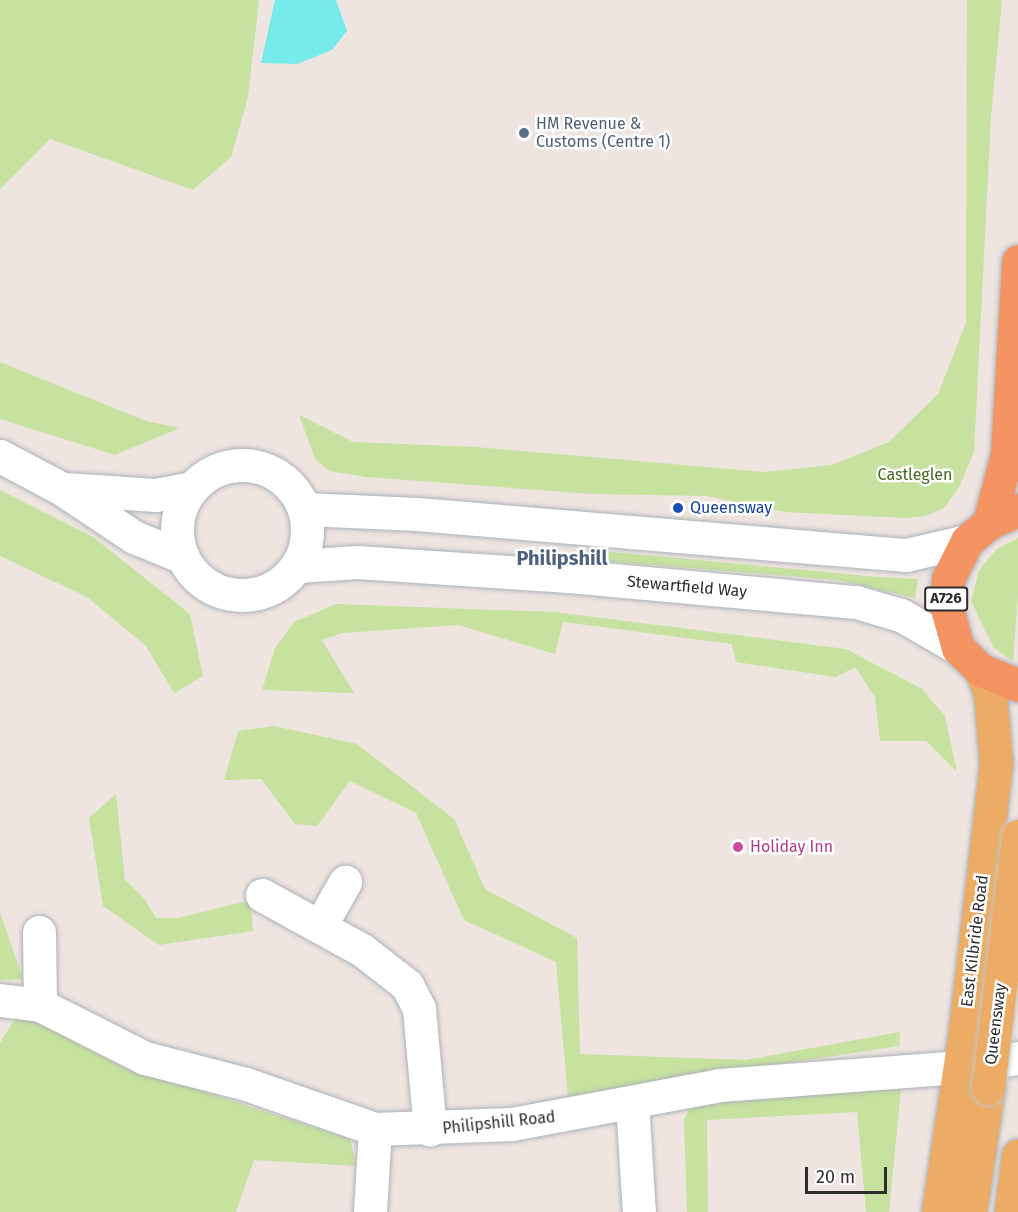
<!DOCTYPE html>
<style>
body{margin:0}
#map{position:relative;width:1018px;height:1212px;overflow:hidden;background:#eee4e0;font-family:"Fira Sans",sans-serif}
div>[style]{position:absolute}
.green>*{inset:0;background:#c6e29e}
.water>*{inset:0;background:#77eaec}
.roads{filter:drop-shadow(0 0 2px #adb2b9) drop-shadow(0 0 2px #adb2b9)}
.minor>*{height:33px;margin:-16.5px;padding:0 16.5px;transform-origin:16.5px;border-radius:16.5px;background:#fff}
.tertiary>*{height:33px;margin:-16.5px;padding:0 16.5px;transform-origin:16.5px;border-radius:16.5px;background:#fff}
.tertiary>.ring{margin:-16.5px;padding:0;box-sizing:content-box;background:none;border:33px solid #fff;border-radius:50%}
.primary>*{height:33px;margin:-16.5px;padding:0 16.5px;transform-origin:16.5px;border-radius:16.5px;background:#edac65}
.trunk>*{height:33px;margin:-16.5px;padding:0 16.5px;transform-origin:16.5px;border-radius:16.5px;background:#f49462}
.bridges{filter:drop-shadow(0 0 2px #c4c4c4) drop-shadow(0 0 2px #c4c4c4)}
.primary-bridge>*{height:33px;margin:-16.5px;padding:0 16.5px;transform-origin:16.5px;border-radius:16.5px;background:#edac65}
.dots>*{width:16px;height:16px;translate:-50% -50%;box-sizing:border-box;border:3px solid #fff;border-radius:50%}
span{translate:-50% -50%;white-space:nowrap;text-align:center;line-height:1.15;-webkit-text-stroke:5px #fff;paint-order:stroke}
.shield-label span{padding:2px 4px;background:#fff;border:2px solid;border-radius:4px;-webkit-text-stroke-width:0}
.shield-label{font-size:15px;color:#2d2d2d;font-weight:700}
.service-label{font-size:16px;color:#4e5e75}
.left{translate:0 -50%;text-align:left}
.park-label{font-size:16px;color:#406a1d}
.transit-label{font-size:16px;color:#164399}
.street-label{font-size:16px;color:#2d2d2d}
.hotel-label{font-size:16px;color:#b23c85}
.quarter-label{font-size:20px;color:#4e627d;font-weight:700}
.scale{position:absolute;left:805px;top:1167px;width:82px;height:27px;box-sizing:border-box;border:3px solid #2d2d2d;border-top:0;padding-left:8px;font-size:18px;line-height:21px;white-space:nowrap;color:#2d2d2d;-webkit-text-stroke:4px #fff;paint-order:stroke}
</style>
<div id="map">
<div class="green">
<div style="clip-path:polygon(0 0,259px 0,248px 97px,231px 157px,193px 190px,50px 139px,0 189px)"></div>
<div style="clip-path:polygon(967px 0,1002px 0,991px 117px,974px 452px,959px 487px,944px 508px,926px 516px,905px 518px,785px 512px,707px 496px,593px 494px,366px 477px,329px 471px,315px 459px,299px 415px,353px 442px,475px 447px,765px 472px,832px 465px,889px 442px,938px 394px,966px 323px)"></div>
<div style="clip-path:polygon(0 362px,146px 421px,180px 428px,115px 455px,0 419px)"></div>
<div style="clip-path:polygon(0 490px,93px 537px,190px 614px,203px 676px,174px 693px,146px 646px,87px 597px,0 556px)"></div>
<div style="clip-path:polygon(1018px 538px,1018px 595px,1013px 661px,994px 648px,971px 601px,979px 571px,988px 559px,997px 549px)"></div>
<div style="clip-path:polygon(580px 549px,878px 577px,918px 579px,915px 598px,837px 580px,580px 559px)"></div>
<div style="clip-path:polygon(336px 604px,554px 612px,846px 649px,922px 689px,945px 716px,957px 772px,926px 741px,880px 741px,875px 697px,855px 667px,836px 677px,736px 662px,732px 644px,563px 622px,555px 654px,458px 625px,342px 633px,322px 640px,354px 693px,262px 690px,275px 648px,294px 622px)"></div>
<div style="clip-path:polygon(274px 726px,357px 744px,454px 819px,485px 889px,577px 938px,580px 1054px,746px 1060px,900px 1032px,899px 1046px,568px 1097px,556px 962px,464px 920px,416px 813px,350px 781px,317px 826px,295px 824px,261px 779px,224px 780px,238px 731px)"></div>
<div style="clip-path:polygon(116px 794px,125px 880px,144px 898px,156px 918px,179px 918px,250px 900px,253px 931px,159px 945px,103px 906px,89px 818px)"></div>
<div style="clip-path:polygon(0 912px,23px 979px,0 980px)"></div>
<div style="clip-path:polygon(20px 1011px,121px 1065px,350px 1139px,356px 1166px,254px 1160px,236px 1212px,0 1212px,0 1043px)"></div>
<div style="clip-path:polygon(878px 1088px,901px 1089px,889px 1212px,866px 1212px,857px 1112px,707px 1120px,708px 1212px,687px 1212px,684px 1120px,691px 1105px)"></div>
</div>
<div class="water">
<div style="clip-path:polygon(275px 0,336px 0,347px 31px,332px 50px,297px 64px,261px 63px)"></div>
</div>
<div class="roads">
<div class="minor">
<div style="left:262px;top:895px;width:114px;rotate:28.8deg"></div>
<div style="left:362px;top:950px;width:57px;rotate:37.9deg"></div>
<div style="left:407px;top:985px;width:27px;rotate:63deg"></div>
<div style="left:419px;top:1009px;width:121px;rotate:84.8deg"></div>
<div style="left:320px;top:926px;width:51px;rotate:-60.4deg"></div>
<div style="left:39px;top:932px;width:73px;rotate:89.2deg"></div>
<div style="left:0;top:1000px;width:40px;rotate:7.1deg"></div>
<div style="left:40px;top:1005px;width:118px;rotate:26.8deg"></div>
<div style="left:145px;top:1058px;width:104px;rotate:14.4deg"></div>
<div style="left:246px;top:1084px;width:137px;rotate:19.2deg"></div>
<div style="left:375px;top:1129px;width:137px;rotate:-2.1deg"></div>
<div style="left:512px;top:1124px;width:212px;rotate:-10.6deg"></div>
<div style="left:720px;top:1085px;width:239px;rotate:-4.3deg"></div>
<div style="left:958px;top:1067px;width:61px;rotate:-8.5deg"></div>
<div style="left:632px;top:1102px;width:110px;rotate:86.4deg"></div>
<div style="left:370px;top:1212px;width:83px;rotate:-86.6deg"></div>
</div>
<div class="tertiary">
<div style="left:0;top:456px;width:70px;rotate:28deg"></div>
<div style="left:62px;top:489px;width:87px;rotate:33.7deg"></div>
<div style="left:134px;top:537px;width:53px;rotate:22.2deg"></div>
<div class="ring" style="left:177px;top:465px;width:97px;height:97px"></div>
<div style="left:64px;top:489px;width:92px;rotate:3.7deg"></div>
<div style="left:156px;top:495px;width:37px;rotate:-11deg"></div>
<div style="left:305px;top:509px;width:112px;rotate:2.6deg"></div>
<div style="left:417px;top:514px;width:491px;rotate:4.8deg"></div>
<div style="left:906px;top:555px;width:63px;rotate:-12.9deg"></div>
<div style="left:297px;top:566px;width:60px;rotate:-3.8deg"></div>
<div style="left:357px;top:562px;width:212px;rotate:3.8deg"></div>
<div style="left:569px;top:576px;width:288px;rotate:5.2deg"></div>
<div style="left:856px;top:602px;width:47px;rotate:16.1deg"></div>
<div style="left:901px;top:615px;width:66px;rotate:30.1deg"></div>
</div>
<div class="primary">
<div style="left:938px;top:1212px;width:183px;rotate:-81.5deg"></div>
<div style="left:965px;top:1031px;width:269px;rotate:-83.4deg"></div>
<div style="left:996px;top:764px;width:71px;rotate:-94.8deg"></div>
<div style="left:990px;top:693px;width:25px;rotate:-111deg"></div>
<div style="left:970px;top:1212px;width:125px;rotate:-81.7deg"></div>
<div style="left:1011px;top:1212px;width:57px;rotate:-83deg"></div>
</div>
<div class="trunk">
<div style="left:1018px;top:510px;width:32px;rotate:156deg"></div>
<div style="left:989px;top:523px;width:28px;rotate:141deg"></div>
<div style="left:967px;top:541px;width:42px;rotate:116.6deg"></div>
<div style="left:948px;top:579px;width:26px;rotate:94deg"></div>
<div style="left:946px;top:605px;width:45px;rotate:74.4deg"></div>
<div style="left:958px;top:648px;width:32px;rotate:44deg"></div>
<div style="left:981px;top:670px;width:40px;rotate:22deg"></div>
<div style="left:989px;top:523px;width:71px;rotate:-75.4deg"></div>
<div style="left:1007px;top:454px;width:193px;rotate:-86.7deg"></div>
</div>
</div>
<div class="bridges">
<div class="primary-bridge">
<div style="left:988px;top:1088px;width:254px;rotate:-83.2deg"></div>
</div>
</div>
<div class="dots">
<div style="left:524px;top:133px;background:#5c6f8a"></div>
<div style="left:678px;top:508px;background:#1a4fb4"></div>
<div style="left:738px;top:847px;background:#d1479c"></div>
</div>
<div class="shield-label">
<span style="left:946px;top:599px">A726</span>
</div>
<div class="service-label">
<span class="left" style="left:536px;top:133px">HM Revenue &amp;<br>Customs (Centre 1)</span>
</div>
<div class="park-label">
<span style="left:915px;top:475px">Castleglen</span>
</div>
<div class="transit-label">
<span class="left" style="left:690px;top:508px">Queensway</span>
</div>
<div class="street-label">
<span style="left:687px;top:587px;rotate:5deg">Stewartfield Way</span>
<span style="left:975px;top:941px;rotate:-83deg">East Kilbride Road</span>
<span style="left:996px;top:1024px;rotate:-83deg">Queensway</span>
<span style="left:499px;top:1123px;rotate:-6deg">Philipshill Road</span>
</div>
<div class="hotel-label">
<span class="left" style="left:750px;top:847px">Holiday Inn</span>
</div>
<div class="quarter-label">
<span style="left:562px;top:558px">Philipshill</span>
</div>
<div class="scale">20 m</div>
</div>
